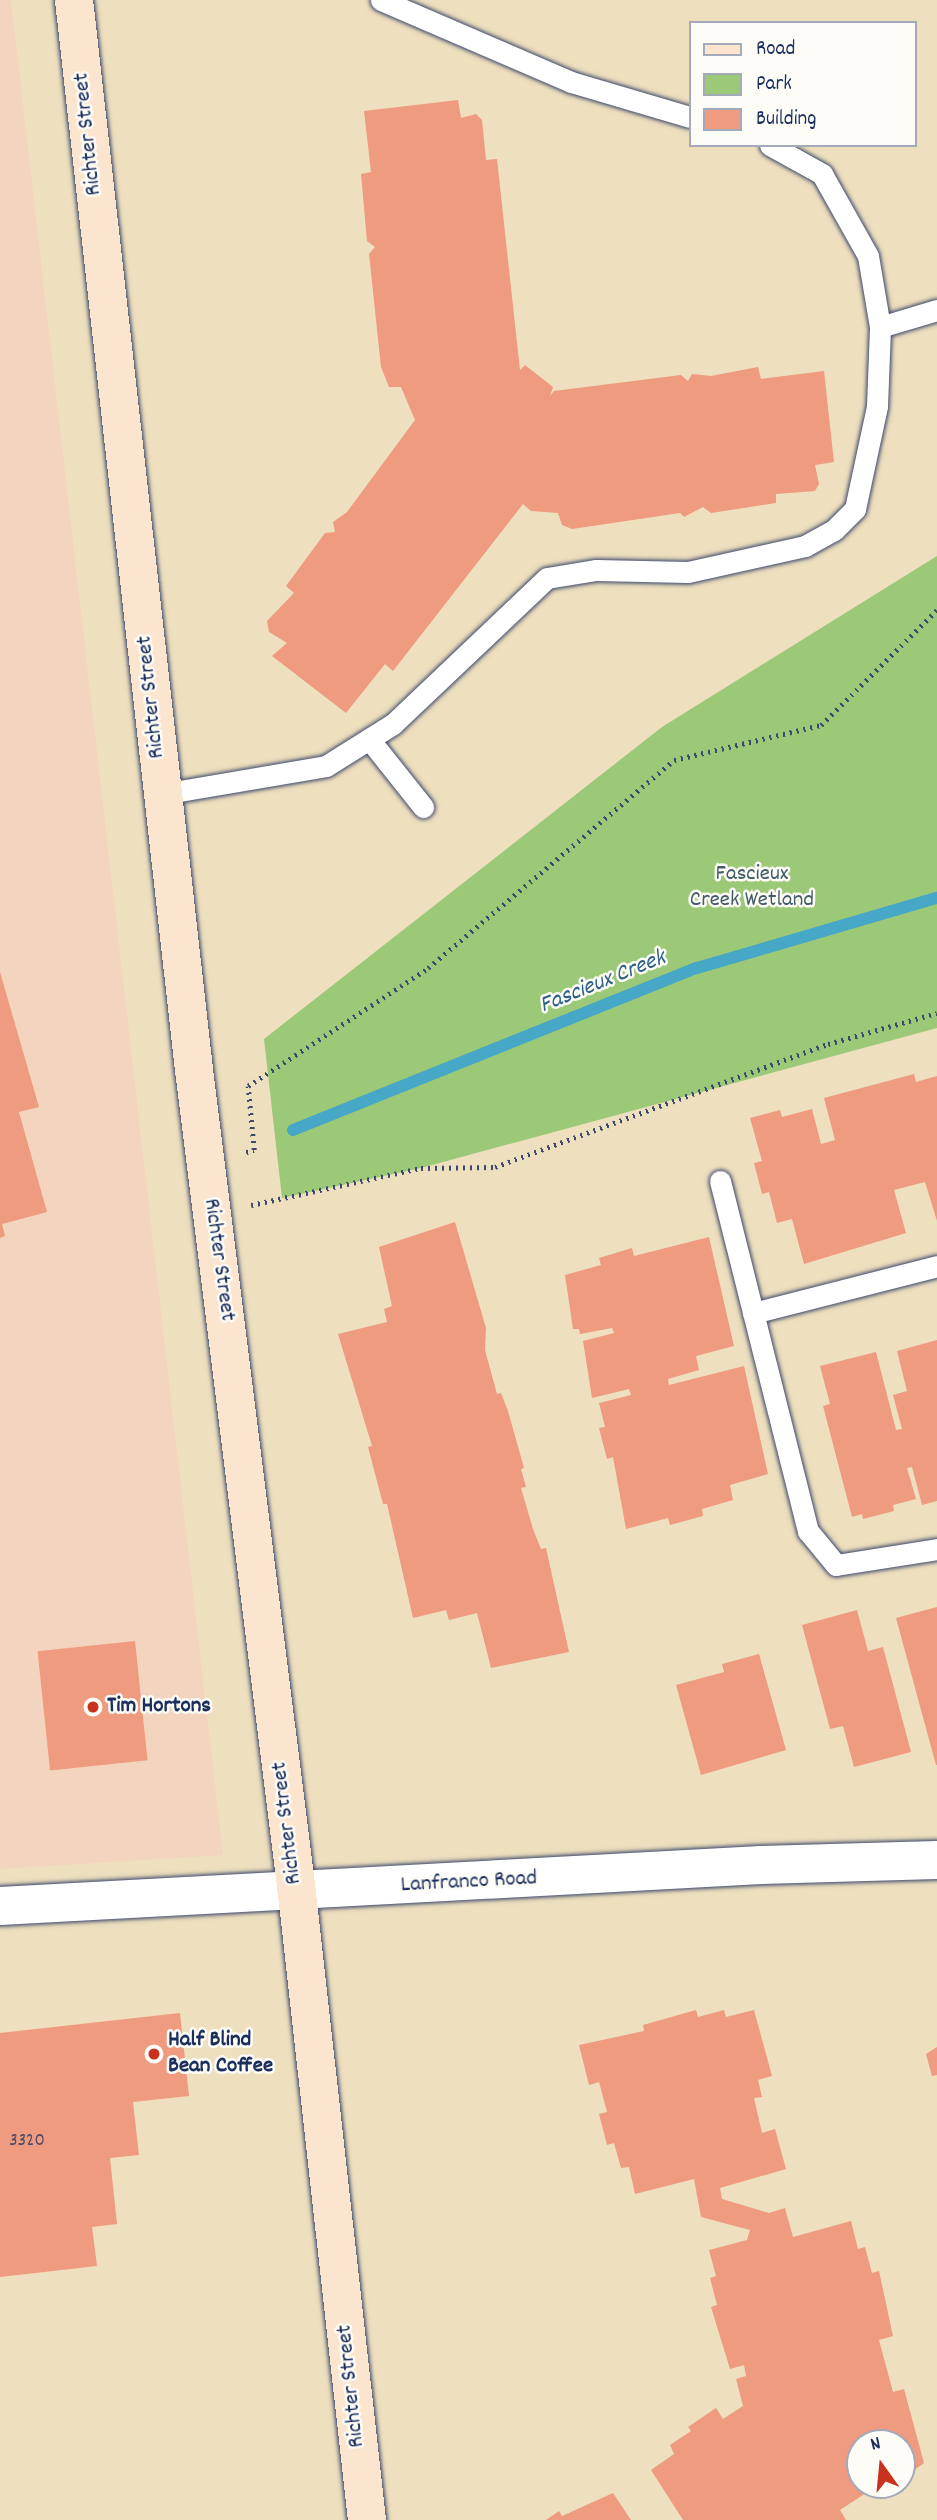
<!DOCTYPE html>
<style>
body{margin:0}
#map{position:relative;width:937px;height:2520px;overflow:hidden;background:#eedfbe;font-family:Dekko,sans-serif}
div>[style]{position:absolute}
.built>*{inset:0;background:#f3d4bf}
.green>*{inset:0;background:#9bc977}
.stream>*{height:12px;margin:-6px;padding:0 6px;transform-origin:6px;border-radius:6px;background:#47a7c6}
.building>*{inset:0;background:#ef9b7f;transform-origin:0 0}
.path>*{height:4.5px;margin-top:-2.25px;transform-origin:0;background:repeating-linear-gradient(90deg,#3b496c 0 2px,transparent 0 7px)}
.roads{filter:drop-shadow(0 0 2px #3b496c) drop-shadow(0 0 2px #3b496c)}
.service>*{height:21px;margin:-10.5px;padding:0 10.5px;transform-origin:10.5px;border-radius:10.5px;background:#fff}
.tertiary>*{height:38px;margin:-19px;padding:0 19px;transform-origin:19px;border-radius:19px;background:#fff}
.secondary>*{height:38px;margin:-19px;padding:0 19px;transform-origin:19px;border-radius:19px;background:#fbe5cf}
.dots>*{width:19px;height:19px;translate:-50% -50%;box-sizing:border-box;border:4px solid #fdfcf7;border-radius:50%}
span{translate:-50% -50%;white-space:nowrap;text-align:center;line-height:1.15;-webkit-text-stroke:5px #fdfcf7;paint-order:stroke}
.number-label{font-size:19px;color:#504a66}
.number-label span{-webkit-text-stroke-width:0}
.street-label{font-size:23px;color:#1b2f5e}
.park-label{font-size:23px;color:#415d66}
.poi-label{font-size:23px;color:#1b2f5e;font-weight:700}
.left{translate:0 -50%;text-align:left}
.water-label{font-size:24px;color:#2d5f88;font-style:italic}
.legend{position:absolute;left:689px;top:21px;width:228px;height:126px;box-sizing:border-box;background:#fdfcf7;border:2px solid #a3aaba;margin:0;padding:9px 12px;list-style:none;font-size:21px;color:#1b2f5e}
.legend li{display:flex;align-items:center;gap:14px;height:35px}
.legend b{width:35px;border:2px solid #a3aaba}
.north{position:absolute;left:846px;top:2429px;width:70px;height:70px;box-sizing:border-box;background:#fdfcf7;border:2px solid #a3aaba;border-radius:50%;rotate:345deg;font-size:19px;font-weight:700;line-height:28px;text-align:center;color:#1b2f5e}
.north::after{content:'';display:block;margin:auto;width:24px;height:32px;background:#c8321e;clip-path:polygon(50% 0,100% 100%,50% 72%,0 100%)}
</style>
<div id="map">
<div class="built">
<div style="clip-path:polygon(0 0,11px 0,223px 1855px,0 1869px)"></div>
</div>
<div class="green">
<div style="clip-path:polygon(937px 556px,937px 1028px,421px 1168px,282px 1198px,264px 1039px,662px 727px)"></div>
</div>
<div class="stream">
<div style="left:293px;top:1130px;width:435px;rotate:-21.9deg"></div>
<div style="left:697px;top:968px;width:250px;rotate:-16.3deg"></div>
</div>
<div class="building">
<div style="clip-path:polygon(458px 100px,461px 118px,476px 114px,482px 120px,486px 160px,497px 159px,520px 370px,525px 365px,553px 387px,550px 396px,554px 391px,681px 375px,688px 381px,692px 374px,711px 376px,758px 367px,761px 379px,824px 371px,834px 462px,815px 465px,819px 484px,815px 491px,776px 494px,776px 503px,711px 513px,703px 507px,684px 517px,680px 513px,572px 529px,562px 525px,558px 513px,531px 511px,523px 504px,393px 671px,385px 664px,346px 713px,272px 656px,287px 643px,269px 632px,267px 621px,294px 593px,286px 586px,325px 533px,335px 532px,333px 522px,347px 512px,415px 420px,401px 387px,389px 387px,381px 367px,369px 254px,375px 247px,367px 241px,361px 174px,371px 172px,364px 111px)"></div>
<div style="clip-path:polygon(0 972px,39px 1107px,19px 1112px,47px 1212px,2px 1224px,5px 1236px,0 1238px)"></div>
<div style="clip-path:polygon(914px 1074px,916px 1082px,937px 1076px,937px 1221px,925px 1182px,894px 1190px,906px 1233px,804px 1264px,792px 1219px,777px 1223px,769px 1192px,762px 1194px,754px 1163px,762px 1161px,750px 1118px,780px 1110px,782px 1117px,812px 1109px,821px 1144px,835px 1140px,824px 1098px)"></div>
<div style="clip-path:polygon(455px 1222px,486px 1328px,485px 1350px,497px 1394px,501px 1393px,508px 1411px,524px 1468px,521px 1469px,526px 1487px,521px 1488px,533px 1529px,541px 1549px,546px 1548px,569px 1652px,491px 1668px,477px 1613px,449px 1620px,446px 1610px,413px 1618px,387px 1504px,383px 1504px,368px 1447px,372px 1446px,338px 1334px,387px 1322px,384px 1309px,392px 1306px,379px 1247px)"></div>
<div style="clip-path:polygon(709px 1237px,734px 1346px,696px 1356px,699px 1370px,668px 1379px,669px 1385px,744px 1366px,768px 1474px,730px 1485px,733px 1500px,702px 1509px,703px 1516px,670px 1525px,668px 1518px,626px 1529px,613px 1457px,607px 1459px,599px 1428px,605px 1427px,599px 1403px,631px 1395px,629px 1389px,592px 1398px,583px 1341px,614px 1333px,612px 1328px,580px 1334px,579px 1329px,573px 1329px,565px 1275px,601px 1265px,599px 1258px,632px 1248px,634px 1256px)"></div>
<div style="clip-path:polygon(937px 1340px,937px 1501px,922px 1505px,912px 1467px,907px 1468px,916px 1499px,893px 1505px,894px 1511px,863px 1519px,862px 1514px,852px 1517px,823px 1406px,830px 1404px,820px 1366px,876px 1352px,896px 1430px,902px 1429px,893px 1395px,907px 1391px,897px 1351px)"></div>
<div style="clip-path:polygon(937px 1607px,937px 1765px,936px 1765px,896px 1618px)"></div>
<div style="clip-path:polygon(857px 1610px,868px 1651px,883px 1647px,911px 1752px,854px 1767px,843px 1726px,830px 1729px,802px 1625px)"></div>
<div style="left:135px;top:1641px;width:120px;height:98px;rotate:84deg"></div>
<div style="clip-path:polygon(759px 1654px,786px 1750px,701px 1775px,676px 1685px,724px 1672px,722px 1664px)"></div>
<div style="clip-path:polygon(696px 2010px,698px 2017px,724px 2010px,726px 2017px,754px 2010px,772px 2076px,758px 2080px,762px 2097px,754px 2098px,762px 2133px,775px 2129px,786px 2169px,720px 2188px,722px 2199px,769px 2213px,785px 2208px,793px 2237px,851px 2221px,858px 2249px,865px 2247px,872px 2273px,879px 2271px,893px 2336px,879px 2340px,893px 2392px,904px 2389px,924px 2463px,902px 2479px,902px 2443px,860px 2443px,860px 2485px,893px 2485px,874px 2498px,869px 2491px,840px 2510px,846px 2520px,683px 2520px,651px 2470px,674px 2454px,670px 2445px,691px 2431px,688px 2427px,716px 2408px,723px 2419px,743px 2406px,736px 2379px,746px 2376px,744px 2365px,730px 2369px,711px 2307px,717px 2305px,710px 2278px,716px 2276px,709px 2250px,747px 2240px,750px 2230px,701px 2217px,694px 2179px,635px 2194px,629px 2167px,621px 2168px,614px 2143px,607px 2145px,599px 2114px,607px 2112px,599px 2082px,589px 2085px,579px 2045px,644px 2031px,643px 2025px)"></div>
<div style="clip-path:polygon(180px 2013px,189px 2096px,133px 2102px,139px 2155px,110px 2158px,117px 2224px,92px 2227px,97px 2266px,0 2277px,0 2033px)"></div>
<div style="clip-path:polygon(937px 2047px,937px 2075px,932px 2076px,926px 2054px)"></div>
<div style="clip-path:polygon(613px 2493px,631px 2520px,546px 2520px,559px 2511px,562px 2516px)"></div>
</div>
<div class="path">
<div style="left:246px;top:1152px;width:8px;rotate:-14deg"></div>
<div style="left:254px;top:1150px;width:64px;rotate:-95.4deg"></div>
<div style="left:248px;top:1086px;width:215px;rotate:-33.2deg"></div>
<div style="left:428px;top:968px;width:322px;rotate:-40.2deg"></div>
<div style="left:674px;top:760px;width:151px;rotate:-13.4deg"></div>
<div style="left:821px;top:725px;width:163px;rotate:-44.8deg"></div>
<div style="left:251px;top:1205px;width:174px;rotate:-12.3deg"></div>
<div style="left:421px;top:1168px;width:74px;rotate:-0.8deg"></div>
<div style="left:495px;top:1167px;width:355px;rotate:-20.3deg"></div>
<div style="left:828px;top:1044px;width:113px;rotate:-15.9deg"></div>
</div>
<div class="roads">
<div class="service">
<div style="left:381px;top:0;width:207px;rotate:23.3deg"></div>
<div style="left:571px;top:82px;width:124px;rotate:16.4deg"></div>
<div style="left:770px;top:145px;width:60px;rotate:29.1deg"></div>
<div style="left:822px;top:174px;width:94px;rotate:60.7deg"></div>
<div style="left:868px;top:256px;width:72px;rotate:80.4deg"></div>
<div style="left:880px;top:327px;width:59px;rotate:-16.6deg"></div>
<div style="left:369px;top:739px;width:87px;rotate:51.5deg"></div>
<div style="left:162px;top:794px;width:166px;rotate:-9.7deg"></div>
<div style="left:326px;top:766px;width:79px;rotate:-32.1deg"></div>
<div style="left:393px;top:724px;width:212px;rotate:-43.5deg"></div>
<div style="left:547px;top:578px;width:50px;rotate:-9.3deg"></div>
<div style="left:596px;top:570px;width:92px;rotate:1.2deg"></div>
<div style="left:688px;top:572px;width:120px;rotate:-12.5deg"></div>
<div style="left:805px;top:546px;width:33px;rotate:-29deg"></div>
<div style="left:834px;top:530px;width:30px;rotate:-45deg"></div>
<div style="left:855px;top:509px;width:105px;rotate:-77.9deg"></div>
<div style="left:877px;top:406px;width:79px;rotate:-87.8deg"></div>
<div style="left:720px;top:1181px;width:361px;rotate:75.9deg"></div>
<div style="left:808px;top:1531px;width:44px;rotate:50.5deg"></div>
<div style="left:836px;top:1565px;width:102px;rotate:-9deg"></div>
<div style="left:753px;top:1313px;width:190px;rotate:-14.3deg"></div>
</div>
<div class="tertiary">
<div style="left:0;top:1906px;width:762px;rotate:-3.08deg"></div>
<div style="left:761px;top:1865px;width:176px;rotate:-1.6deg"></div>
</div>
<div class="secondary">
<div style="left:74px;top:0;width:1077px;rotate:83.6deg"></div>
<div style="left:194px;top:1070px;width:830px;rotate:82.87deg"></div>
<div style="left:297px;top:1894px;width:630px;rotate:83.62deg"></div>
</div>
</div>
<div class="dots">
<div style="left:93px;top:1707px;background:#c8321e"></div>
<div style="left:154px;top:2054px;background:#c8321e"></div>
</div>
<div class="number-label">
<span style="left:27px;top:2142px">3320</span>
</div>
<div class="street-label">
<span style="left:89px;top:134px;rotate:-96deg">Richter Street</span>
<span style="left:152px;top:697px;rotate:-96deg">Richter Street</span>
<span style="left:218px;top:1260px;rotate:82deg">Richter Street</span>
<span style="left:288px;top:1823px;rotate:-97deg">Richter Street</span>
<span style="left:469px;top:1883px;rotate:-3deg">Lanfranco Road</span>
<span style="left:352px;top:2386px;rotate:-96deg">Richter Street</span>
</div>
<div class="park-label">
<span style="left:752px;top:888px">Fascieux<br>Creek Wetland</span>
</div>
<div class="poi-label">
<span class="left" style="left:107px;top:1707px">Tim Hortons</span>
<span class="left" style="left:168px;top:2054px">Half Blind<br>Bean Coffee</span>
</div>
<div class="water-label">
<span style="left:603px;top:983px;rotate:-22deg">Fascieux Creek</span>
</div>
<ul class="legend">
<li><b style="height:9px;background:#fbe5cf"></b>Road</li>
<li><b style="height:19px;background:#9bc977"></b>Park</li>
<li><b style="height:19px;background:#ef9b7f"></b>Building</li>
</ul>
<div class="north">N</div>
</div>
